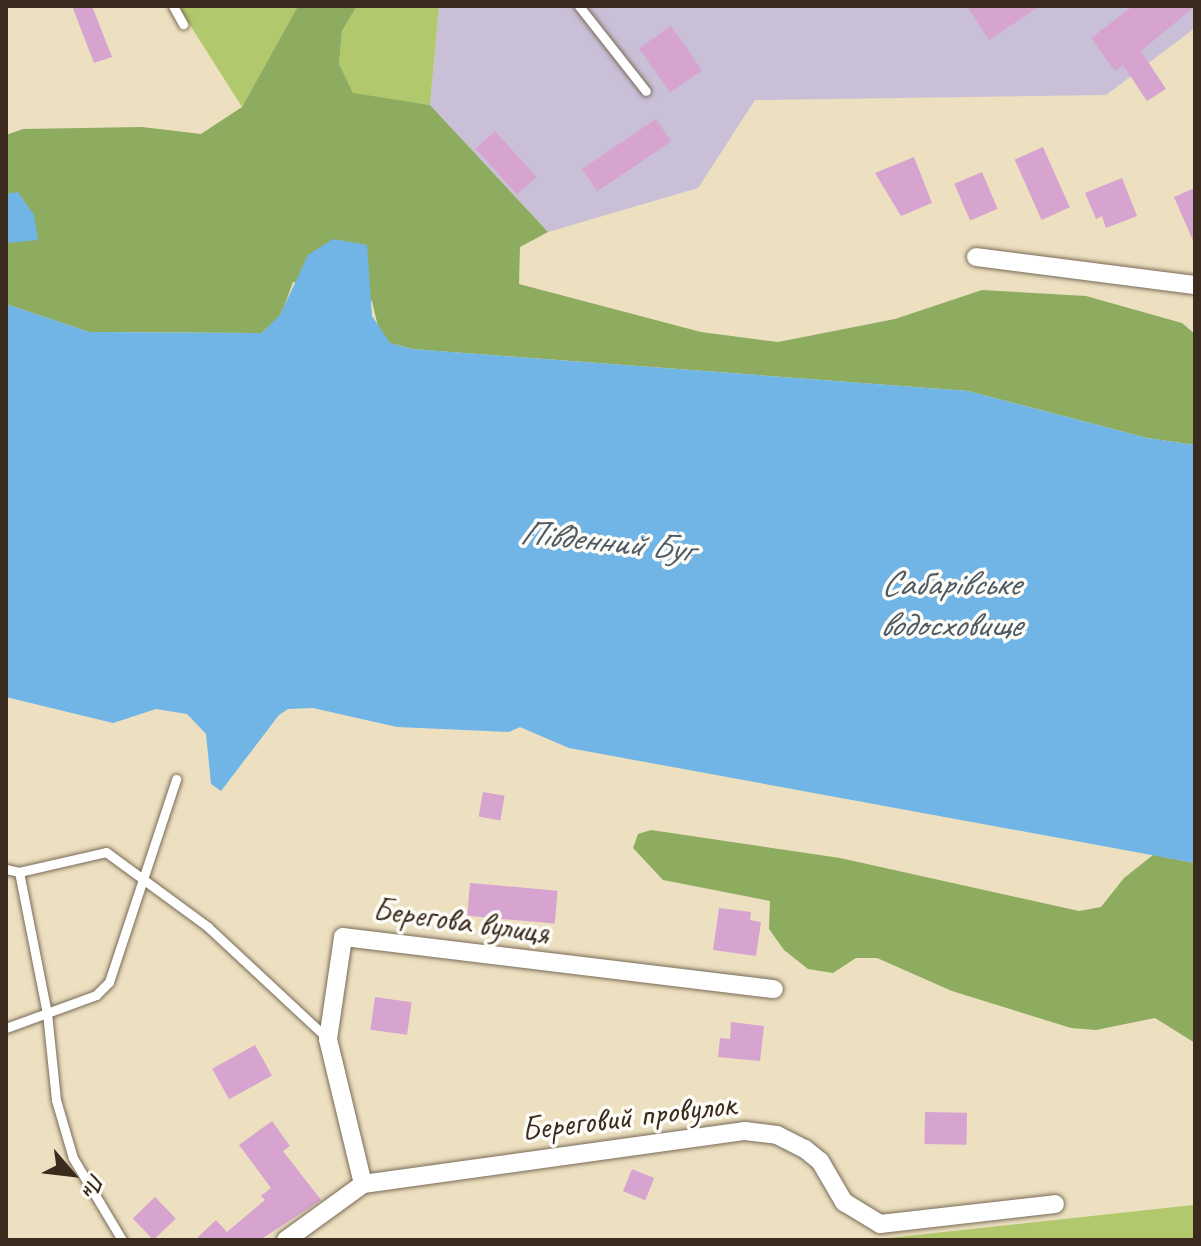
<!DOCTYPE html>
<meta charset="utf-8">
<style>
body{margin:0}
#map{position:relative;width:1201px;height:1246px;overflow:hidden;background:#ece0c0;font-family:Caveat,sans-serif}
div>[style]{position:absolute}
.industrial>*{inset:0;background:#c9bfd7}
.green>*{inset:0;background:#b2c86c}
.forest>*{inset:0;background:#8dac60}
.water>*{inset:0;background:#70b5e6}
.building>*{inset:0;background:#d7a3cf;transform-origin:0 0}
.roads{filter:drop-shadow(0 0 2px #796a57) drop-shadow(0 0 2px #796a57)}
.lane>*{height:9px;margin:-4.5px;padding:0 4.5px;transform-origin:4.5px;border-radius:4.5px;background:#fff}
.street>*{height:18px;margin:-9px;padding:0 9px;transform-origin:9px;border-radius:9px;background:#fff}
span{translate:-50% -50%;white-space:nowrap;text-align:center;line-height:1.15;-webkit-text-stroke:7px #fdfcf7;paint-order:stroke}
.street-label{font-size:34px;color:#3b2a1e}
.water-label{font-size:36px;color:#4e5b64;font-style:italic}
.frame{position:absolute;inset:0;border:8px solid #3b2a1e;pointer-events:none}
.north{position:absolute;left:32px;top:1134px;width:80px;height:80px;-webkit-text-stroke:6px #fdfcf7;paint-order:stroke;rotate:118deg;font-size:22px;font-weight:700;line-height:32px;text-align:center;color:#3b2a1e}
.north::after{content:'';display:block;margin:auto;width:28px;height:36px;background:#3b2a1e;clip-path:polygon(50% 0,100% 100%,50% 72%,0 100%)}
</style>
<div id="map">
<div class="industrial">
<div style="clip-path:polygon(439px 6px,1195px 6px,1195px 28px,1106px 95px,755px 100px,698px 188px,548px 232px,430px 105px)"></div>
</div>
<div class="green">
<div style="clip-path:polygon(178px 6px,298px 6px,242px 107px)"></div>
<div style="clip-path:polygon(357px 6px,439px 6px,430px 105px,353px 94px,339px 64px,342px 31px)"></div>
<div style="clip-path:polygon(1195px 1199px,1195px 1240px,870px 1240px,1193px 1205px)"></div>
</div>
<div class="forest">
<div style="clip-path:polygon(298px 6px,357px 6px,342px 31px,339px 64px,353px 93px,430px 105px,548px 232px,520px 247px,519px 284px,701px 332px,778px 342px,895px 319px,982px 290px,1086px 296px,1182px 323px,1195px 334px,1195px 445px,1147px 438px,968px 391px,412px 349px,390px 343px,379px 331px,372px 301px,293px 282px,281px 315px,262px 333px,89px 332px,6px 304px,6px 135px,23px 129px,142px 127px,201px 134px,242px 107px)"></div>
<div style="clip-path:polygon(651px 830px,840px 858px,1079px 911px,1101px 907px,1124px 878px,1153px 855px,1195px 863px,1195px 1043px,1155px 1018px,1096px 1030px,1071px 1028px,952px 991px,877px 958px,856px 958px,833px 973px,808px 969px,784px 950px,769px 929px,770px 901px,663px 880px,633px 848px,638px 834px)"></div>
</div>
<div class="water">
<div style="clip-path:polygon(18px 192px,34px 215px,38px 240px,6px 243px,6px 194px)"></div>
<div style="clip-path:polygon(333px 239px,367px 245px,372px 316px,390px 343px,412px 349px,968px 391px,1147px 438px,1195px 445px,1195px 863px,569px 748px,520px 727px,509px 732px,397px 727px,313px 708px,288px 709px,279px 715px,221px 791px,211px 784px,206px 734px,187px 714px,156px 709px,113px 723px,6px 697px,6px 304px,89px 332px,262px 333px,280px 315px,308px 255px)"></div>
</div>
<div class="building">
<div style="clip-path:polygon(72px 6px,92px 6px,112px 57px,94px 63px)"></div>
<div style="clip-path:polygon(967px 6px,1040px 6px,989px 40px)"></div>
<div style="clip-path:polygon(1133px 6px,1195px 6px,1141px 51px,1166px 89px,1147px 101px,1123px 65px,1115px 71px,1091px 38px)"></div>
<div style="left:671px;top:26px;width:54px;height:39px;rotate:55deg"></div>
<div style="left:656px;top:119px;width:27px;height:89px;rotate:56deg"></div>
<div style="left:495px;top:131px;width:62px;height:26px;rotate:48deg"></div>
<div style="left:1043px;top:147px;width:66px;height:31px;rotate:66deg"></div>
<div style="clip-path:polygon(914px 157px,932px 203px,901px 216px,875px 173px)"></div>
<div style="left:982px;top:172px;width:40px;height:30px;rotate:67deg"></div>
<div style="clip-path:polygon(1122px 178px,1137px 216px,1106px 228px,1102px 216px,1096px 219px,1085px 193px)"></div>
<div style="clip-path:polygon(1195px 188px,1195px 245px,1174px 197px)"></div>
<div style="left:483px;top:792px;width:22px;height:25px;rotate:10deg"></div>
<div style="left:470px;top:883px;width:88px;height:33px;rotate:5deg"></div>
<div style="clip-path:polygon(719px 908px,751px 912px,750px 920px,761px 922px,756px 956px,713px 950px)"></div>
<div style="left:375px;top:997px;width:37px;height:33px;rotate:8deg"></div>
<div style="clip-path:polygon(731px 1022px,764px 1026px,760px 1061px,718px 1057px,720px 1038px,730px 1039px)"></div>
<div style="left:255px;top:1045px;width:35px;height:49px;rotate:61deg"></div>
<div style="left:925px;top:1112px;width:42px;height:32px;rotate:1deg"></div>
<div style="clip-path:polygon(272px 1121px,290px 1146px,283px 1151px,321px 1200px,260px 1240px,195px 1240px,216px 1220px,227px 1232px,265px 1200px,261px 1196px,271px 1188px,239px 1145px)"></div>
<div style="left:632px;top:1169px;width:24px;height:24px;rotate:22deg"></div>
<div style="left:155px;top:1197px;width:30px;height:31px;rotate:46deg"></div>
</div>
<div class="roads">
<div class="lane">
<div style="left:173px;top:6px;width:21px;rotate:61deg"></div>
<div style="left:579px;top:6px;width:108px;rotate:51.8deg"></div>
<div style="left:6px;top:869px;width:13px;rotate:13deg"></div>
<div style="left:19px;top:872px;width:89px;rotate:-12.9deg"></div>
<div style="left:106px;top:852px;width:127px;rotate:36.3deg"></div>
<div style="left:208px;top:927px;width:163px;rotate:43deg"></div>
<div style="left:19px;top:872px;width:144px;rotate:78.8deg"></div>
<div style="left:47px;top:1013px;width:87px;rotate:84.1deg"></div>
<div style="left:56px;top:1100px;width:60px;rotate:73.7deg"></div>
<div style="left:73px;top:1158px;width:96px;rotate:59.1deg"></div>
<div style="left:6px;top:1028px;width:96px;rotate:-20.1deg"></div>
<div style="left:96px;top:995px;width:18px;rotate:-45deg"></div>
<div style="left:109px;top:982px;width:214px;rotate:-71.7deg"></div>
</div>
<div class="street">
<div style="left:976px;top:257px;width:221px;rotate:7.3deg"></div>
<div style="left:363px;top:1184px;width:386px;rotate:-7.9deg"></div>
<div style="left:745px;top:1131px;width:32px;rotate:7deg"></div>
<div style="left:777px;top:1135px;width:31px;rotate:27deg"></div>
<div style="left:805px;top:1149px;width:19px;rotate:39deg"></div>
<div style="left:820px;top:1161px;width:48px;rotate:59.7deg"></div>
<div style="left:844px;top:1202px;width:42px;rotate:31.4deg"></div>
<div style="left:880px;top:1224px;width:176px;rotate:-6.5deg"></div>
<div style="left:286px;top:1240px;width:95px;rotate:-36deg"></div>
<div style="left:363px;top:1184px;width:149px;rotate:-103.6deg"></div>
<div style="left:328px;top:1039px;width:103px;rotate:-81.6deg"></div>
<div style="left:343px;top:937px;width:434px;rotate:6.9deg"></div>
</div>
</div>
<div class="street-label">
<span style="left:461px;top:920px;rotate:8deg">Берегова вулиця</span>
<span style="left:628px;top:1116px;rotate:-7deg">Береговий провулок</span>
</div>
<div class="water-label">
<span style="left:606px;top:541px;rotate:6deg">Південний Буг</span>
<span style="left:950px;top:604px">Сабарівське<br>водосховище</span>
</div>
<div class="frame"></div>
<div class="north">Пн</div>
</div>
